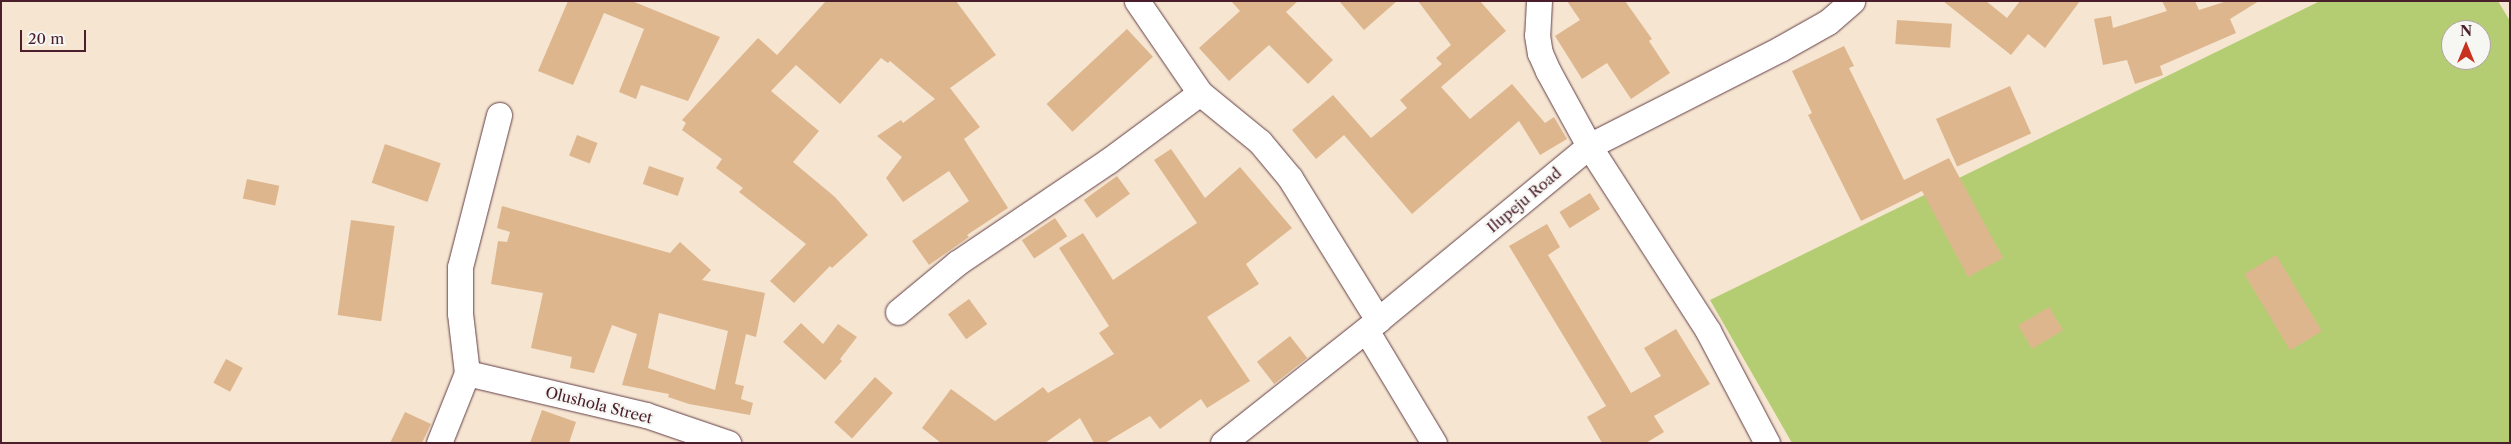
<!DOCTYPE html>
<style>
body{margin:0}
#map{position:relative;width:2511px;height:444px;overflow:hidden;background:#f5e5d1;font-family:"Libre Caslon Text",serif}
div>[style]{position:absolute}
.green>*{inset:0;background:#b5cd72}
.building>*{inset:0;background:#deb68e;transform-origin:0 0}
.roads{filter:drop-shadow(0 0 1px #643d44) drop-shadow(0 0 1px #643d44)}
.street>*{height:25px;margin:-12.5px;padding:0 12.5px;transform-origin:12.5px;border-radius:12.5px;background:#fff}
span{translate:-50% -50%;white-space:nowrap;text-align:center;line-height:1.15;-webkit-text-stroke:4px #f6f6f2;paint-order:stroke}
.street-label{font-size:15px;color:#4a1f2b}
.frame{position:absolute;inset:0;border:2px solid #4a1f2b;pointer-events:none}
.north{position:absolute;left:2441px;top:20px;width:50px;height:50px;box-sizing:border-box;background:#f6f6f2;border:1px solid #b1a0a2;border-radius:50%;rotate:0deg;font-size:14px;font-weight:700;line-height:20px;text-align:center;color:#4a1f2b}
.north::after{content:'';display:block;margin:auto;width:18px;height:22px;background:#c8321e;clip-path:polygon(50% 0,100% 100%,50% 72%,0 100%)}
.scale{position:absolute;left:20px;top:30px;width:66px;height:22px;box-sizing:border-box;border:2px solid #4a1f2b;border-top:0;padding-left:6px;font-size:15px;line-height:18px;white-space:nowrap;color:#4a1f2b;-webkit-text-stroke:4px #f6f6f2;paint-order:stroke}
</style>
<div id="map">
<div class="green">
<div style="clip-path:polygon(evenodd,2320px 1px,2498px 1px,2510px 21px,2510px 443px,1792px 443px,1710px 300px,2320px 1px,2451px 30px,2481px 30px,2481px 60px,2451px 60px,2451px 30px)"></div>
</div>
<div class="building">
<div style="clip-path:polygon(568px 1px,632px 1px,720px 37px,688px 101px,641px 85px,636px 99px,619px 92px,644px 29px,604px 13px,573px 85px,538px 71px)"></div>
<div style="clip-path:polygon(826px 1px,956px 1px,996px 55px,950px 88px,980px 127px,964px 139px,1008px 208px,967px 235px,969px 237px,929px 265px,912px 241px,969px 201px,949px 171px,903px 202px,886px 178px,902px 157px,877px 136px,901px 120px,903px 123px,935px 99px,890px 61px,888px 63px,881px 58px,840px 104px,796px 65px,771px 91px,819px 131px,793px 162px,835px 197px,868px 235px,832px 268px,830px 266px,794px 303px,770px 281px,806px 244px,739px 192px,743px 188px,716px 168px,722px 159px,682px 130px,686px 123px,682px 120px,758px 38px,777px 55px)"></div>
<div style="clip-path:polygon(1231px 1px,1298px 1px,1286px 12px,1333px 60px,1308px 84px,1269px 45px,1229px 81px,1199px 48px,1240px 11px)"></div>
<div style="clip-path:polygon(1339px 1px,1397px 1px,1364px 30px)"></div>
<div style="clip-path:polygon(1418px 1px,1480px 1px,1506px 31px,1441px 87px,1470px 119px,1512px 84px,1545px 123px,1554px 117px,1567px 139px,1540px 155px,1519px 121px,1412px 214px,1344px 135px,1316px 159px,1292px 130px,1333px 95px,1371px 138px,1407px 108px,1400px 100px,1442px 64px,1436px 58px,1451px 45px)"></div>
<div style="clip-path:polygon(1567px 1px,1625px 1px,1652px 39px,1649px 41px,1670px 73px,1631px 99px,1607px 63px,1582px 79px,1555px 36px,1580px 20px)"></div>
<div style="clip-path:polygon(1943px 1px,1986px 1px,2007px 18px,2020px 1px,2080px 1px,2045px 48px,2028px 34px,2011px 55px)"></div>
<div style="clip-path:polygon(2162px 1px,2195px 1px,2199px 10px,2227px 1px,2259px 1px,2230px 19px,2236px 33px,2160px 66px,2163px 75px,2135px 84px,2127px 60px,2103px 65px,2094px 19px,2111px 16px,2113px 28px,2167px 11px)"></div>
<div style="left:1897px;top:20px;width:55px;height:24px;rotate:4deg"></div>
<div style="left:1127px;top:29px;width:38px;height:110px;rotate:47deg"></div>
<div style="clip-path:polygon(1844px 46px,1854px 66px,1849px 68px,1904px 180px,1949px 158px,2003px 258px,1968px 277px,1922px 191px,1861px 221px,1808px 115px,1812px 113px,1792px 71px)"></div>
<div style="left:2010px;top:86px;width:52px;height:81px;rotate:66deg"></div>
<div style="left:577px;top:135px;width:22px;height:22px;rotate:21deg"></div>
<div style="left:385px;top:144px;width:59px;height:41px;rotate:19deg"></div>
<div style="clip-path:polygon(1171px 149px,1205px 198px,1240px 167px,1292px 228px,1246px 264px,1259px 284px,1207px 317px,1250px 381px,1207px 408px,1201px 399px,1160px 429px,1150px 416px,1105px 443px,1094px 443px,1080px 418px,1045px 443px,941px 443px,922px 428px,951px 389px,995px 421px,1043px 387px,1048px 393px,1114px 354px,1099px 333px,1109px 326px,1059px 248px,1083px 233px,1113px 280px,1197px 223px,1154px 160px)"></div>
<div style="left:649px;top:166px;width:37px;height:19px;rotate:19deg"></div>
<div style="left:1117px;top:176px;width:22px;height:41px;rotate:54deg"></div>
<div style="left:247px;top:179px;width:33px;height:20px;rotate:12deg"></div>
<div style="left:1590px;top:193px;width:19px;height:36px;rotate:58deg"></div>
<div style="clip-path:polygon(evenodd,502px 206px,670px 253px,680px 242px,711px 270px,702px 280px,765px 293px,756px 337px,746px 334px,735px 384px,744px 386px,741px 399px,753px 403px,750px 415px,689px 404px,668px 397px,669px 394px,622px 385px,637px 334px,612px 325px,594px 373px,570px 368px,572px 357px,531px 348px,543px 293px,491px 284px,498px 241px,507px 242px,510px 232px,497px 228px,502px 206px,659px 313px,728px 331px,715px 390px,648px 368px,659px 313px)"></div>
<div style="left:1055px;top:218px;width:22px;height:40px;rotate:56deg"></div>
<div style="left:351px;top:220px;width:44px;height:96px;rotate:8deg"></div>
<div style="clip-path:polygon(1547px 224px,1560px 247px,1548px 255px,1631px 393px,1661px 376px,1644px 348px,1676px 329px,1710px 384px,1654px 416px,1664px 432px,1646px 443px,1602px 443px,1587px 417px,1606px 406px,1509px 246px)"></div>
<div style="left:2276px;top:255px;width:89px;height:37px;rotate:59deg"></div>
<div style="left:969px;top:299px;width:31px;height:26px;rotate:54deg"></div>
<div style="left:2049px;top:307px;width:27px;height:36px;rotate:59deg"></div>
<div style="clip-path:polygon(801px 323px,823px 344px,838px 324px,857px 337px,840px 359px,842px 361px,825px 380px,783px 342px)"></div>
<div style="left:1290px;top:336px;width:28px;height:42px;rotate:52deg"></div>
<div style="left:226px;top:359px;width:19px;height:27px;rotate:28deg"></div>
<div style="left:875px;top:377px;width:24px;height:61px;rotate:42deg"></div>
<div style="clip-path:polygon(542px 410px,576px 422px,569px 443px,530px 443px)"></div>
<div style="clip-path:polygon(405px 412px,431px 424px,422px 443px,390px 443px)"></div>
</div>
<div class="roads">
<div class="street">
<div style="left:1137px;top:1px;width:112px;rotate:55.6deg"></div>
<div style="left:1200px;top:93px;width:77px;rotate:39.2deg"></div>
<div style="left:1260px;top:142px;width:47px;rotate:50.2deg"></div>
<div style="left:1290px;top:178px;width:167px;rotate:58.2deg"></div>
<div style="left:1539px;top:1px;width:34px;rotate:93deg"></div>
<div style="left:1537px;top:35px;width:18px;rotate:81deg"></div>
<div style="left:1540px;top:53px;width:20px;rotate:66deg"></div>
<div style="left:1548px;top:71px;width:85px;rotate:61.3deg"></div>
<div style="left:1589px;top:146px;width:220px;rotate:57.2deg"></div>
<div style="left:1708px;top:331px;width:127px;rotate:62.2deg"></div>
<div style="left:898px;top:312px;width:77px;rotate:-39.7deg"></div>
<div style="left:957px;top:263px;width:182px;rotate:-34deg"></div>
<div style="left:1108px;top:161px;width:114px;rotate:-36.5deg"></div>
<div style="left:1366px;top:330px;width:132px;rotate:59deg"></div>
<div style="left:467px;top:373px;width:184px;rotate:13.2deg"></div>
<div style="left:646px;top:415px;width:87px;rotate:18.9deg"></div>
<div style="left:439px;top:443px;width:75px;rotate:-68.2deg"></div>
<div style="left:467px;top:373px;width:60px;rotate:-96.7deg"></div>
<div style="left:460px;top:313px;width:46px;rotate:-90deg"></div>
<div style="left:460px;top:267px;width:157px;rotate:-75.6deg"></div>
<div style="left:1223px;top:443px;width:198px;rotate:-38.4deg"></div>
<div style="left:1378px;top:320px;width:273px;rotate:-39.5deg"></div>
<div style="left:1589px;top:146px;width:214px;rotate:-26.9deg"></div>
<div style="left:1780px;top:49px;width:55px;rotate:-29.4deg"></div>
<div style="left:1828px;top:22px;width:32px;rotate:-41deg"></div>
</div>
</div>
<div class="street-label">
<span style="left:1524px;top:200px;rotate:-40deg">Ilupeju Road</span>
<span style="left:599px;top:405px;rotate:14deg">Olushola Street</span>
</div>
<div class="frame"></div>
<div class="north">N</div>
<div class="scale">20 m</div>
</div>
